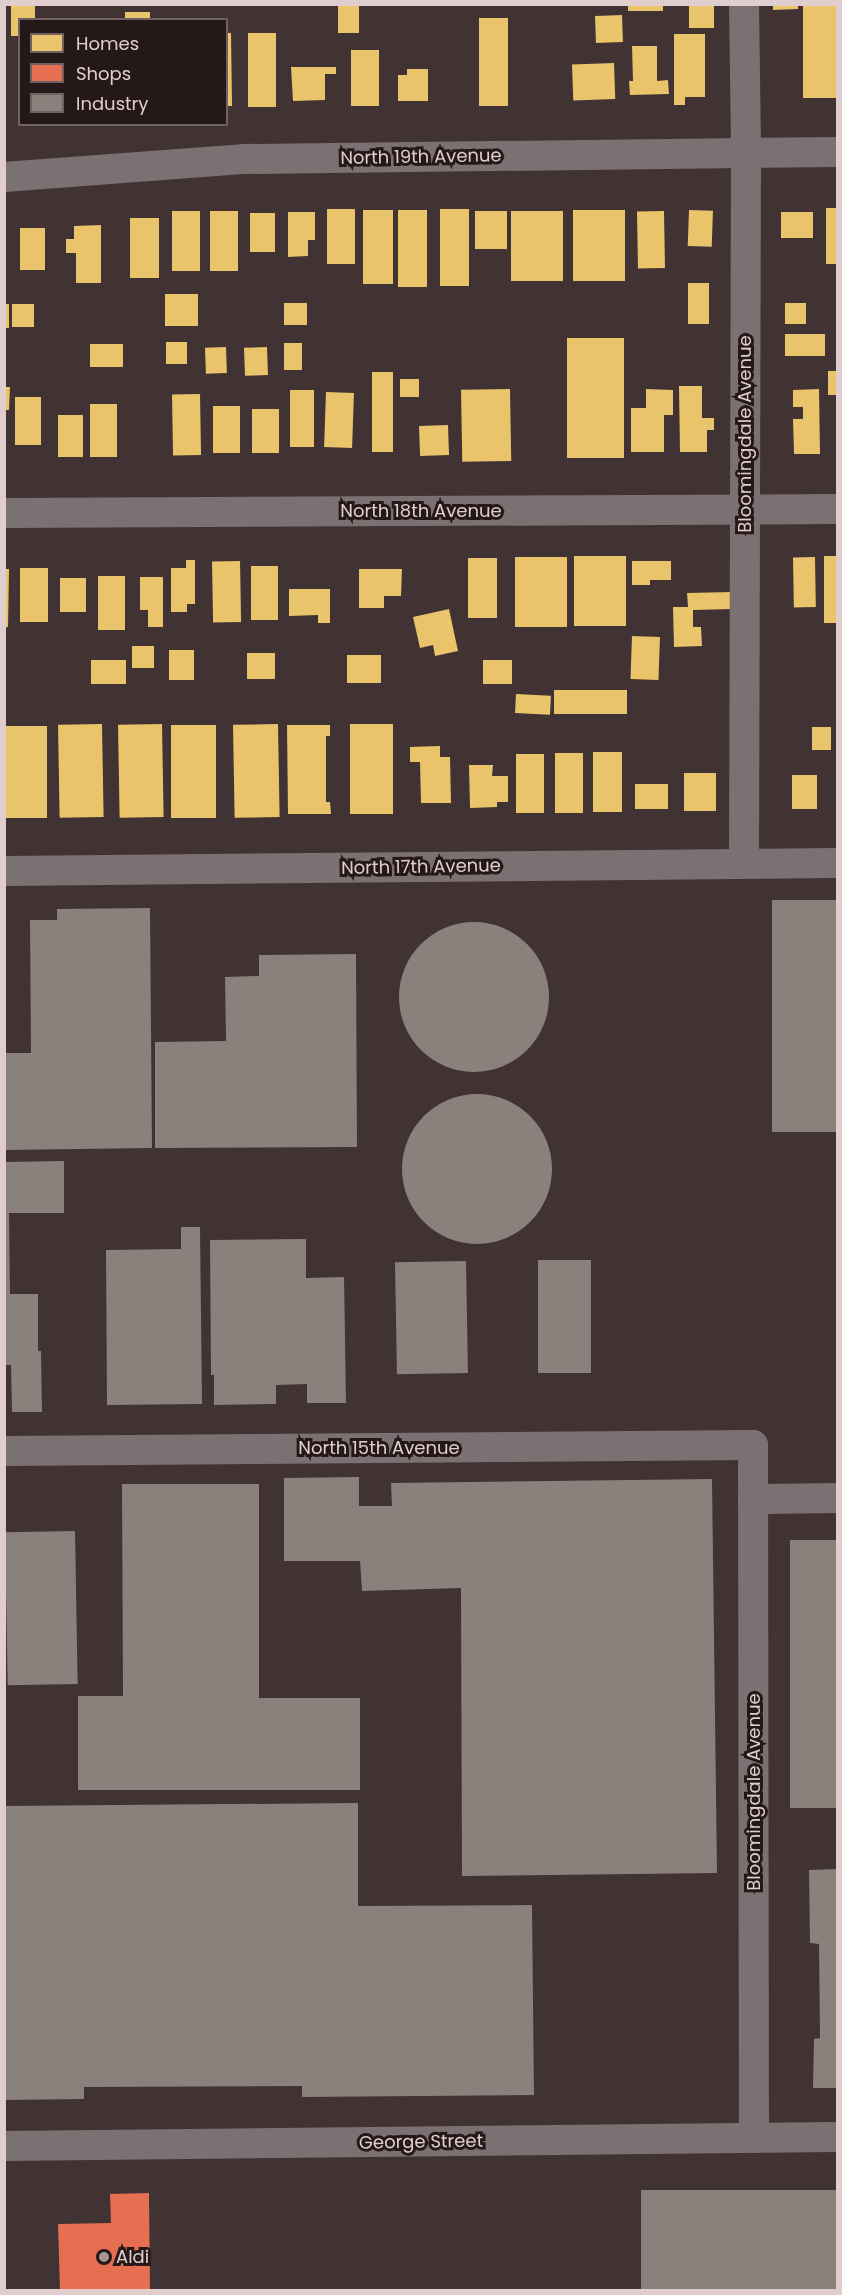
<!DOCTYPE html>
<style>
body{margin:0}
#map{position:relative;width:842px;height:2295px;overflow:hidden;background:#413233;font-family:Poppins,sans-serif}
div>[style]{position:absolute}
.homes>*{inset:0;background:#e9c46a;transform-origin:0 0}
.shops>*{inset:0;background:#e76f51}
.industry>*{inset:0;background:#8a817c;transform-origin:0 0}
.round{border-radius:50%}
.minor>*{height:30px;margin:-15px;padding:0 15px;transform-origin:15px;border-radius:15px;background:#7c7172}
.dots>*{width:16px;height:16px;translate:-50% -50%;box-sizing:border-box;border:3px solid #251819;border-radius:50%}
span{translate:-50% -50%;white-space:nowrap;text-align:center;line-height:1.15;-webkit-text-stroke:6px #251819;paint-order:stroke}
.street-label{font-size:18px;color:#e0cecf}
.poi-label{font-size:18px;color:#e0cecf}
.left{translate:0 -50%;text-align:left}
.frame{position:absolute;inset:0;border:6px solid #e0cecf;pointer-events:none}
.legend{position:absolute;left:18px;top:18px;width:210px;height:108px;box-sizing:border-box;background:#251819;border:2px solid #706162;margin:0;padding:8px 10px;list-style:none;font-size:18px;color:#e0cecf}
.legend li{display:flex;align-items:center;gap:12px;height:30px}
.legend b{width:30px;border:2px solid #706162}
</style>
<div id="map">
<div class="homes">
<div style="clip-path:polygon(11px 4px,35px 4px,35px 20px,20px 20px,20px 36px,11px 36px)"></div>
<div style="left:628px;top:4px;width:35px;height:7px"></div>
<div style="left:689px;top:4px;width:25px;height:24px"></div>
<div style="clip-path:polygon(773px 4px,798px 4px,798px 9px,773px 10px)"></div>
<div style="left:803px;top:4px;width:35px;height:94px"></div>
<div style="left:338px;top:5px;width:21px;height:28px"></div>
<div style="left:150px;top:12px;width:8px;height:25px;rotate:90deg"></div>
<div style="left:622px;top:15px;width:27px;height:27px;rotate:88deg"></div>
<div style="left:479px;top:18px;width:29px;height:88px"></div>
<div style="clip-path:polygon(226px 33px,231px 33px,232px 106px,226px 106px)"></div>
<div style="left:248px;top:33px;width:28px;height:74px"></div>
<div style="clip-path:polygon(674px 34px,705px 34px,705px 97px,685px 97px,685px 105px,674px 105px)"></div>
<div style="clip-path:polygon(632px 46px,657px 46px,657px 81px,668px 80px,669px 94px,630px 95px,629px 81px,633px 81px)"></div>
<div style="left:351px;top:50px;width:28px;height:56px"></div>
<div style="left:614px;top:63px;width:36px;height:42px;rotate:88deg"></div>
<div style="clip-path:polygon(291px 67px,336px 67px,336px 74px,325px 74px,325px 100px,293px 101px)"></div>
<div style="clip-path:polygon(407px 69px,428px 69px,428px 101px,398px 101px,398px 75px,407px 75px)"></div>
<div style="left:826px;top:208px;width:12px;height:56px"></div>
<div style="left:327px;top:209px;width:28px;height:55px"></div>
<div style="left:440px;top:209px;width:29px;height:77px"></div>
<div style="left:363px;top:210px;width:30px;height:74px"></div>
<div style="left:398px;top:210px;width:29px;height:77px"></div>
<div style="left:573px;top:210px;width:52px;height:71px"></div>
<div style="left:689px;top:210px;width:24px;height:36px;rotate:2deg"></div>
<div style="left:172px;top:211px;width:28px;height:60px"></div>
<div style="left:210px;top:211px;width:28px;height:60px"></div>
<div style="left:475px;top:211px;width:32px;height:38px"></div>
<div style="left:511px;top:211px;width:52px;height:70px"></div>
<div style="left:664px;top:211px;width:57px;height:27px;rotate:89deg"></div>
<div style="clip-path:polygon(288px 212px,315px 212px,315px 240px,308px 240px,308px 256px,288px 257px)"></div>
<div style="left:781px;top:212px;width:32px;height:26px"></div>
<div style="left:250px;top:213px;width:25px;height:39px"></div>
<div style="left:130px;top:218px;width:29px;height:60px"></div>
<div style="clip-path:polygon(101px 225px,101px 283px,76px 283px,76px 253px,66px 253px,66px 239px,74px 239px,74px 226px)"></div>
<div style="left:20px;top:228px;width:25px;height:42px"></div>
<div style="left:688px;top:283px;width:21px;height:41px"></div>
<div style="left:165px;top:294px;width:33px;height:32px"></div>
<div style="left:284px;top:303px;width:23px;height:22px"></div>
<div style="left:785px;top:303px;width:21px;height:21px"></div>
<div style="left:4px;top:304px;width:5px;height:24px"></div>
<div style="left:34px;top:304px;width:23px;height:22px;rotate:90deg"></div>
<div style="left:825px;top:334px;width:22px;height:40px;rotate:90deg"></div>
<div style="left:567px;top:338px;width:57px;height:120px"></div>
<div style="left:166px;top:342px;width:21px;height:22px"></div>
<div style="left:284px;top:343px;width:18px;height:27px"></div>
<div style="left:90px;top:344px;width:33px;height:23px"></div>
<div style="left:226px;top:347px;width:26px;height:21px;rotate:88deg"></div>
<div style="left:267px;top:347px;width:28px;height:23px;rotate:88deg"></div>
<div style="left:828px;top:371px;width:10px;height:24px"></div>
<div style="left:372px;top:372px;width:21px;height:80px"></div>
<div style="left:400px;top:379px;width:19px;height:18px"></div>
<div style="clip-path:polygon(679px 386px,702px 386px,702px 418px,714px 418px,714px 430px,707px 430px,707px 452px,680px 452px)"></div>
<div style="clip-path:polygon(5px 387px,10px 387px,9px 410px,5px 410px)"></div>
<div style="left:510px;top:389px;width:72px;height:49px;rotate:89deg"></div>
<div style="clip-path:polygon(646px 389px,673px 390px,673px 415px,664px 415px,664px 452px,631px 452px,631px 408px,646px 408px)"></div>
<div style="clip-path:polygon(819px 389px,820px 454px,794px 454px,793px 419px,803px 419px,803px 407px,793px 407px,793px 390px)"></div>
<div style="left:290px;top:390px;width:24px;height:57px"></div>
<div style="left:326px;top:392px;width:28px;height:55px;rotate:2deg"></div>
<div style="left:200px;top:394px;width:61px;height:28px;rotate:89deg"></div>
<div style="left:41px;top:397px;width:48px;height:26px;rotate:90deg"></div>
<div style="left:90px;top:404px;width:27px;height:53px"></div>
<div style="left:213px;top:406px;width:27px;height:47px"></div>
<div style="left:279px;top:409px;width:44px;height:27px;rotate:90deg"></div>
<div style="left:58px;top:415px;width:25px;height:42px"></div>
<div style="left:448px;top:425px;width:30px;height:29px;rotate:88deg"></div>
<div style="left:574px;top:556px;width:52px;height:70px"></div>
<div style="left:824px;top:556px;width:14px;height:67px"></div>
<div style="left:515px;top:557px;width:52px;height:70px"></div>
<div style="left:815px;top:557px;width:50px;height:22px;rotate:89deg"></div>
<div style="left:497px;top:558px;width:60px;height:29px;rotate:90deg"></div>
<div style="clip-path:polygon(186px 560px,195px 560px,195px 604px,187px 604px,187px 612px,171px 612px,171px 568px,186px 568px)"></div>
<div style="left:240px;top:561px;width:61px;height:28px;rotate:89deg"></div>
<div style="clip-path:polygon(632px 561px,671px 561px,671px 580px,650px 580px,650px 585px,632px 585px)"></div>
<div style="left:251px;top:566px;width:27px;height:54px"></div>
<div style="left:20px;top:568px;width:28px;height:54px"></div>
<div style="clip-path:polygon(4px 569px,9px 569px,8px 627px,4px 628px)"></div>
<div style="clip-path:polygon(359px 569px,402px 569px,401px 596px,384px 596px,384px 608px,359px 608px)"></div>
<div style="left:98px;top:576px;width:27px;height:54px"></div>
<div style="clip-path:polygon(140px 577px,163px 577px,163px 627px,148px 627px,148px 610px,140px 610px)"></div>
<div style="left:60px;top:578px;width:26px;height:34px"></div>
<div style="clip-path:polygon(289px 589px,330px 589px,330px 623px,318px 623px,318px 615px,289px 616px)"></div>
<div style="clip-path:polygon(733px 592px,733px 609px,693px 610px,693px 627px,701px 627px,702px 646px,674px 647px,673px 607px,688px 607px,687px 593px)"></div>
<div style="clip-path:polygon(449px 609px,458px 651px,435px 656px,433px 645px,420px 648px,413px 617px)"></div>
<div style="left:632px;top:636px;width:28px;height:43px;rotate:2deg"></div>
<div style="left:132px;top:646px;width:22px;height:22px"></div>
<div style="left:194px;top:650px;width:30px;height:25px;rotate:90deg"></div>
<div style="left:247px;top:653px;width:28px;height:26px"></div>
<div style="left:347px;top:655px;width:34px;height:28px"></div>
<div style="left:91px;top:660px;width:35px;height:24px"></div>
<div style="left:483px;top:660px;width:29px;height:24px"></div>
<div style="left:554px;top:690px;width:73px;height:24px"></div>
<div style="left:516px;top:694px;width:35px;height:19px;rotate:3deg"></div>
<div style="left:102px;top:724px;width:93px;height:44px;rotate:89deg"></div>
<div style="left:162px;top:724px;width:93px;height:44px;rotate:89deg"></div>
<div style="left:278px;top:724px;width:93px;height:45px;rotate:89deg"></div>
<div style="left:350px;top:724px;width:43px;height:90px"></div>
<div style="left:171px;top:725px;width:45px;height:93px"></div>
<div style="clip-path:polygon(287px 725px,330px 725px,330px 736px,326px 736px,326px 802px,330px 802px,331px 814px,288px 814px)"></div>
<div style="left:4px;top:726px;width:43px;height:92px"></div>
<div style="left:812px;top:727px;width:19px;height:23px"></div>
<div style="clip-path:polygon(440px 746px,440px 757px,450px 757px,451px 803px,421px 803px,420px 762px,410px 762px,410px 747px)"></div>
<div style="left:593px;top:752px;width:29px;height:60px"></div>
<div style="left:555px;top:753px;width:28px;height:60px"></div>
<div style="left:516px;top:754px;width:28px;height:59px"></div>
<div style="clip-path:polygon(469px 765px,493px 765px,492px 776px,508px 776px,508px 802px,497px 802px,497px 807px,470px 808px)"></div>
<div style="left:684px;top:773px;width:32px;height:38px"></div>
<div style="left:792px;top:775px;width:25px;height:34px"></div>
<div style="left:668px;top:784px;width:25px;height:33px;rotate:90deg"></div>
</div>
<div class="shops">
<div style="clip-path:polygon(149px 2193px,150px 2290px,60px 2290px,58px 2224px,111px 2223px,110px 2194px)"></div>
</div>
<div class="industry">
<div style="left:838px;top:900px;width:232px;height:66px;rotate:90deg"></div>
<div style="clip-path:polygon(150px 908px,152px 1148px,4px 1150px,4px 1053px,31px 1053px,30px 920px,57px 920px,57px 909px)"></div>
<div class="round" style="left:399px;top:922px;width:150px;height:150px"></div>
<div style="clip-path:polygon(356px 954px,357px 1147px,155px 1148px,155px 1042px,226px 1041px,225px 977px,259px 976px,259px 955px)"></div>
<div class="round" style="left:402px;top:1094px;width:150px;height:150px"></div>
<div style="clip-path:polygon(64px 1161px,64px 1213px,9px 1213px,10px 1294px,38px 1294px,38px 1351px,41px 1351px,42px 1412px,12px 1412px,11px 1365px,4px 1365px,4px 1162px)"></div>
<div style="clip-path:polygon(181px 1227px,200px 1227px,202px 1404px,107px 1405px,106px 1250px,181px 1249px)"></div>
<div style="clip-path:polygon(306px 1239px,306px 1278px,344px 1277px,346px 1403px,307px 1403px,307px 1384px,276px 1385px,276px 1404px,214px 1405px,214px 1375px,211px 1375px,210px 1240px)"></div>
<div style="left:538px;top:1260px;width:53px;height:113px"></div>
<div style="left:466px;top:1261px;width:112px;height:71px;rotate:89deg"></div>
<div style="clip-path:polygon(359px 1477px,359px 1506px,392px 1506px,391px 1483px,712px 1479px,717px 1873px,462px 1876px,461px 1588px,362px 1591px,360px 1561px,284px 1561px,284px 1478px)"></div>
<div style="clip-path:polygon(122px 1484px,259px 1484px,259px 1698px,360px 1698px,360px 1790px,78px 1790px,78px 1696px,123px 1696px)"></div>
<div style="left:75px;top:1531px;width:153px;height:70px;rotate:89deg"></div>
<div style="left:790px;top:1540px;width:48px;height:268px"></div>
<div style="clip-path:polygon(358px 1803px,358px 1906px,532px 1905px,534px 2095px,302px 2097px,302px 2086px,84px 2087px,84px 2099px,4px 2100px,4px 1806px)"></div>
<div style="clip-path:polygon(838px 1869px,838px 2088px,813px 2088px,814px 2039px,820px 2038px,819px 1944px,810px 1943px,809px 1870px)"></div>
<div style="left:838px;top:2190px;width:100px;height:197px;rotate:90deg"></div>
</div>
<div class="minor">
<div style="left:744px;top:4px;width:149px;rotate:89.2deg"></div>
<div style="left:746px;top:153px;width:711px;rotate:90.16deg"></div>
<div style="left:4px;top:177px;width:242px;rotate:-4.3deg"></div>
<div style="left:245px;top:159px;width:593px;rotate:-0.68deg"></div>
<div style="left:4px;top:513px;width:834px;rotate:-0.27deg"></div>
<div style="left:4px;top:871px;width:834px;rotate:-0.55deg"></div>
<div style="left:4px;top:1451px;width:749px;rotate:-0.46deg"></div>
<div style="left:753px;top:1445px;width:693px;rotate:89.92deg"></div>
<div style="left:753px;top:1499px;width:85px;rotate:-0.7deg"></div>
<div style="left:4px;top:2146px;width:834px;rotate:-0.62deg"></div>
</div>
<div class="dots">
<div style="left:104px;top:2257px;background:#a89798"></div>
</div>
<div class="street-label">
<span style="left:421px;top:157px;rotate:-1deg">North 19th Avenue</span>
<span style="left:745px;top:434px;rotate:-90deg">Bloomingdale Avenue</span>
<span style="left:421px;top:511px">North 18th Avenue</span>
<span style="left:421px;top:867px;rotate:-1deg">North 17th Avenue</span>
<span style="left:379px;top:1448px">North 15th Avenue</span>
<span style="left:754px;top:1792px;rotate:-90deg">Bloomingdale Avenue</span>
<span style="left:421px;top:2142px;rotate:-1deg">George Street</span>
</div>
<div class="poi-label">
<span class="left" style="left:116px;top:2257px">Aldi</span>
</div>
<div class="frame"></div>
<ul class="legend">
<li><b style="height:16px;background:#e9c46a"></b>Homes</li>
<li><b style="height:16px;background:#e76f51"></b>Shops</li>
<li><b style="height:16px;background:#8a817c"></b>Industry</li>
</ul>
</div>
